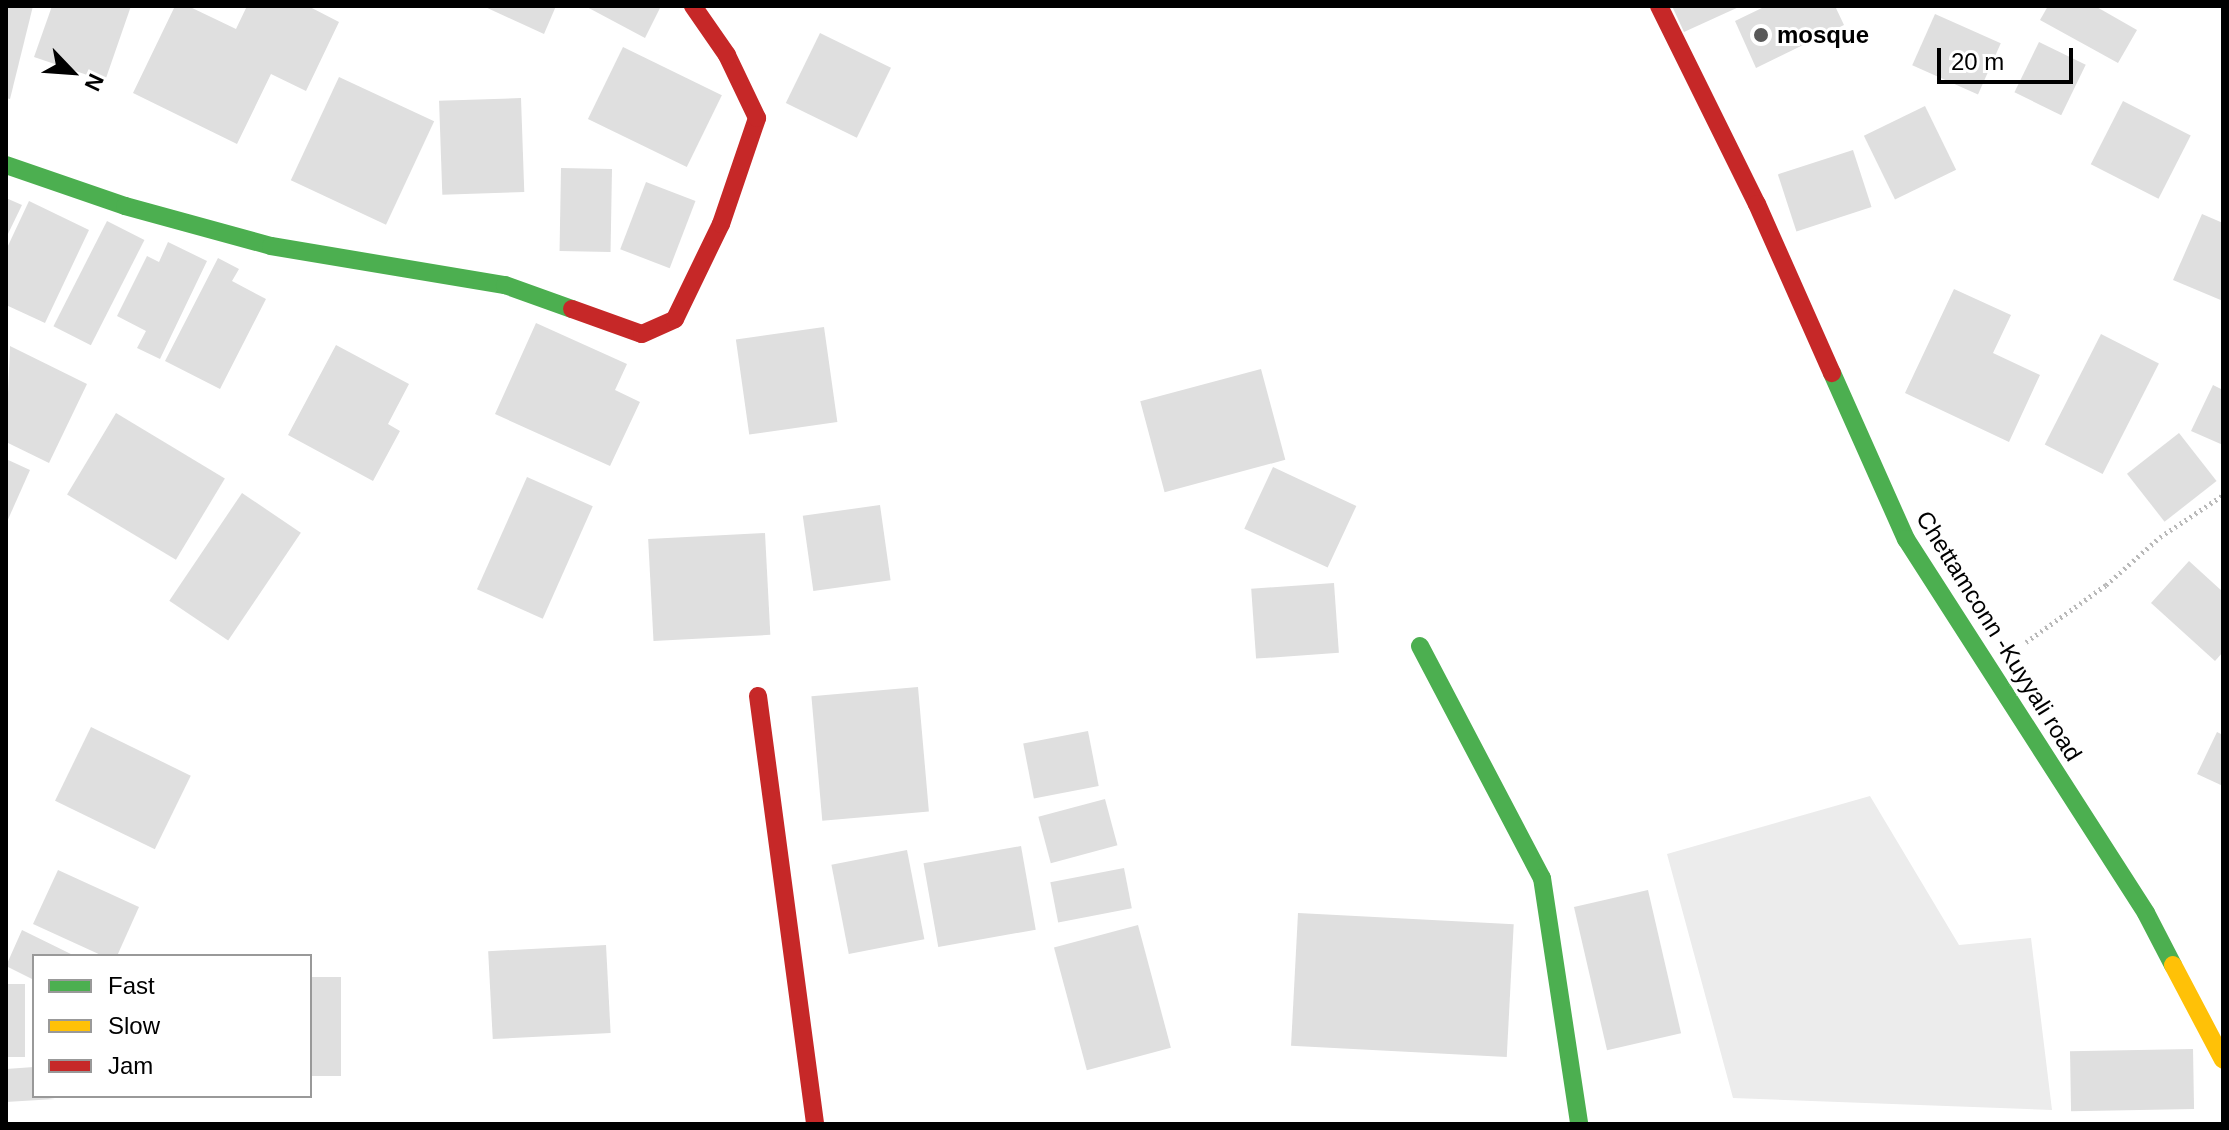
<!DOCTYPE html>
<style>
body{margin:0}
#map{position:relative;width:2229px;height:1130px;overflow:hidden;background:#fff;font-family:Helvetica,sans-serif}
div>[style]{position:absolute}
.green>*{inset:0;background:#ececec}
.building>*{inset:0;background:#dfdfdf;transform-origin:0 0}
.path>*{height:5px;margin-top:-2.5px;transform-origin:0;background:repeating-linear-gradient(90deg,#b9b9b9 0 2px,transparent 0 6px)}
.fast>*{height:18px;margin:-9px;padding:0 9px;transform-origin:9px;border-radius:9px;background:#4caf50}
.slow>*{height:18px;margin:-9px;padding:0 9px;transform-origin:9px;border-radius:9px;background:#ffc107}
.jam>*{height:18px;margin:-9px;padding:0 9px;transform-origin:9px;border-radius:9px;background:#c62828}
.dots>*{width:22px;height:22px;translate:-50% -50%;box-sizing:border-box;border:4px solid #fff;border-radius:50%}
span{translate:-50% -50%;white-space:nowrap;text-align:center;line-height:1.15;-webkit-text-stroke:6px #fff;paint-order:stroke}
.poi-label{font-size:24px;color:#000;font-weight:700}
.left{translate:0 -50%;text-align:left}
.street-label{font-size:24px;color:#000}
.frame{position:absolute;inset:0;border:8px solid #000;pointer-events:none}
.legend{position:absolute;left:32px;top:954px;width:280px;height:144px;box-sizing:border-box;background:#fff;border:2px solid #999;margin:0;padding:10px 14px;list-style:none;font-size:24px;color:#000}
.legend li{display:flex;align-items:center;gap:16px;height:40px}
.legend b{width:40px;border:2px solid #999}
.north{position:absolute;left:32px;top:32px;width:80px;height:80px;-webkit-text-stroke:6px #fff;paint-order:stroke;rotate:115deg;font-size:22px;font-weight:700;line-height:32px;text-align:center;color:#000}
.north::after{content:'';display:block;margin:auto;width:28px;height:36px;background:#000;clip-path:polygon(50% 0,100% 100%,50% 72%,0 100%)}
.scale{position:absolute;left:1937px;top:48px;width:136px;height:36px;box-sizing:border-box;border:4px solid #000;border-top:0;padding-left:10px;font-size:24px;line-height:28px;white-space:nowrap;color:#000;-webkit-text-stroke:6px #fff;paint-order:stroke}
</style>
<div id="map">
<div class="green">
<div style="clip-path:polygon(1870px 796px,1959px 945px,2031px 938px,2052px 1110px,1733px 1098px,1667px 854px)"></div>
</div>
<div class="building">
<div style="clip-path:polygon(6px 6px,33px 6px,10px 99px,6px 98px)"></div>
<div style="clip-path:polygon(52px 6px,131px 6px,105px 81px,34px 57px)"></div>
<div style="clip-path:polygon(175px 6px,188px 6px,236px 29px,247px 6px,308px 6px,339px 22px,306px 91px,271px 74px,237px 144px,133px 93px)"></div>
<div style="clip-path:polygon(483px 6px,556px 6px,544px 34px)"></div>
<div style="clip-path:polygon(585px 6px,661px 6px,645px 38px)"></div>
<div style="clip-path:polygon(1672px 6px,1741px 6px,1684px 32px)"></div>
<div style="clip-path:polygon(1766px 6px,1835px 6px,1844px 25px,1756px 68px,1735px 21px)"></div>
<div style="clip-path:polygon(2048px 6px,2095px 6px,2137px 30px,2118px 63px,2040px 20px)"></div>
<div style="left:1935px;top:14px;width:72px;height:56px;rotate:24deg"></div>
<div style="left:820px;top:33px;width:79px;height:78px;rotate:26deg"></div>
<div style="left:2039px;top:42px;width:52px;height:56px;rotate:26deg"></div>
<div style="left:623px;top:47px;width:110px;height:80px;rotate:26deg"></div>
<div style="left:339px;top:77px;width:105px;height:114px;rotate:25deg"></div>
<div style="left:521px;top:98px;width:94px;height:82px;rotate:88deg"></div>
<div style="left:2123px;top:101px;width:76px;height:71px;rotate:27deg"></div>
<div style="left:1925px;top:106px;width:71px;height:68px;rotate:64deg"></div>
<div style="left:1853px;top:150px;width:60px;height:79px;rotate:72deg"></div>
<div style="left:561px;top:168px;width:51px;height:83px;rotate:1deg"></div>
<div style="left:646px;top:182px;width:53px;height:72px;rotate:21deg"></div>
<div style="clip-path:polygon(6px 198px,22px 205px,6px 238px)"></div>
<div style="clip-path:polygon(29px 201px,89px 230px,45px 323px,6px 305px,6px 250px)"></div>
<div style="clip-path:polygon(2202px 214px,2223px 223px,2223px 301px,2173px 280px)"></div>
<div style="left:107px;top:221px;width:42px;height:118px;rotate:27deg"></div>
<div style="clip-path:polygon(168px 242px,207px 261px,160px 359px,137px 348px,146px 331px,117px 316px,147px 256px,159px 262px)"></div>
<div style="clip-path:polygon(218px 258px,239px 269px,232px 281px,266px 299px,220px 389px,165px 361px)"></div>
<div style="clip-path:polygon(1954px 289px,2011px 315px,1993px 353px,2040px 375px,2009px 442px,1905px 393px)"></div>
<div style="clip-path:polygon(536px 323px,627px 364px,615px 390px,640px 402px,610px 466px,495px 414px)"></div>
<div style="left:824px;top:327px;width:96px;height:89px;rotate:82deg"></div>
<div style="left:2101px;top:334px;width:65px;height:124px;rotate:27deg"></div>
<div style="clip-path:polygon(336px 345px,409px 384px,388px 424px,400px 431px,373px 481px,288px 435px)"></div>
<div style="clip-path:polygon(10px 346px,87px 384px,49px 463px,6px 442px)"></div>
<div style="left:1261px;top:369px;width:94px;height:125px;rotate:75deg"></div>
<div style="clip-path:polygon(2213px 385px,2223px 390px,2223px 445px,2191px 431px)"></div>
<div style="left:116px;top:413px;width:127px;height:95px;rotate:31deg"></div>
<div style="left:2179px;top:433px;width:61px;height:66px;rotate:52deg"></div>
<div style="clip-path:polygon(6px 459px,30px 470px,6px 524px)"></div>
<div style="left:1273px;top:467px;width:92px;height:68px;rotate:25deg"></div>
<div style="left:527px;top:477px;width:72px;height:123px;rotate:24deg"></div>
<div style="left:242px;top:493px;width:71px;height:130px;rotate:34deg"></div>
<div style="left:880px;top:505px;width:76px;height:78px;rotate:82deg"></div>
<div style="left:765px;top:533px;width:102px;height:117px;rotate:87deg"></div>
<div style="clip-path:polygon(2189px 561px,2223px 592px,2223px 652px,2215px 661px,2151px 603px)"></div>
<div style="left:1334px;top:583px;width:70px;height:83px;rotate:86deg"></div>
<div style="left:918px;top:687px;width:125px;height:107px;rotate:85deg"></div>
<div style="left:91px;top:727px;width:111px;height:82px;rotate:26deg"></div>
<div style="left:1088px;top:731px;width:56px;height:66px;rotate:79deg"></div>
<div style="clip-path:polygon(2217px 732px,2223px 735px,2223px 786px,2197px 774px)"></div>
<div style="left:1105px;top:799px;width:48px;height:69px;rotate:75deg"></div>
<div style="left:1021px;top:846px;width:85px;height:99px;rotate:80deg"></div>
<div style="left:907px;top:850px;width:91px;height:77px;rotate:79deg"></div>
<div style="left:1124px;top:868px;width:41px;height:75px;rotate:79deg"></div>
<div style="clip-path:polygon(58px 870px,139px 907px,117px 956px,103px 956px,33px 924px)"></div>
<div style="left:1648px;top:890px;width:147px;height:76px;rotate:77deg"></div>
<div style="left:1298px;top:913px;width:216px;height:133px;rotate:3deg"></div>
<div style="left:1138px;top:925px;width:127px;height:87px;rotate:75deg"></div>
<div style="clip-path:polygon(22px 930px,75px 956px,34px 956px,34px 980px,6px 966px)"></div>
<div style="left:606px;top:945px;width:88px;height:118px;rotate:87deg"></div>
<div style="left:310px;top:977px;width:31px;height:99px"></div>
<div style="left:6px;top:984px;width:19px;height:73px"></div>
<div style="left:2193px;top:1049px;width:60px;height:123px;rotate:89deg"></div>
<div style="clip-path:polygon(34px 1067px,34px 1096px,55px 1099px,6px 1102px,6px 1069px)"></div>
</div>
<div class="path">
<div style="left:2026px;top:642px;width:98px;rotate:-35.5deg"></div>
<div style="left:2106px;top:585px;width:72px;rotate:-41.6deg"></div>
<div style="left:2160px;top:537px;width:76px;rotate:-33.7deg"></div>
</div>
<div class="fast">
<div style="left:6px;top:165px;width:126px;rotate:19deg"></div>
<div style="left:125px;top:206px;width:151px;rotate:15.3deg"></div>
<div style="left:271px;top:246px;width:237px;rotate:9.5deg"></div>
<div style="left:505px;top:285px;width:71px;rotate:19.7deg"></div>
<div style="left:1832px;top:373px;width:182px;rotate:66deg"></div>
<div style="left:1906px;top:539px;width:444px;rotate:57.3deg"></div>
<div style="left:2146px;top:913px;width:59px;rotate:62.6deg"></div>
<div style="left:1420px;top:646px;width:262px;rotate:62.3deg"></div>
<div style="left:1542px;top:878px;width:249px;rotate:81.4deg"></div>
</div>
<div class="slow">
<div style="left:2173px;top:965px;width:107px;rotate:62.2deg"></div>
</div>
<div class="jam">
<div style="left:1659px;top:6px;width:221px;rotate:63.7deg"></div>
<div style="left:1757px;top:204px;width:185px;rotate:66.1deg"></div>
<div style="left:572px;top:309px;width:74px;rotate:19.7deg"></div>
<div style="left:642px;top:334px;width:36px;rotate:-24deg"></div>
<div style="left:675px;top:319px;width:106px;rotate:-64.2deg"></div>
<div style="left:721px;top:224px;width:112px;rotate:-71.2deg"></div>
<div style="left:757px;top:118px;width:70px;rotate:-115.5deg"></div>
<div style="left:727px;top:55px;width:60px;rotate:-124.8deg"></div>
<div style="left:758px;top:696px;width:432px;rotate:82.4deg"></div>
</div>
<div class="dots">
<div style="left:1761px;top:35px;background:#595959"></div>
</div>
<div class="poi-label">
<span class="left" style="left:1777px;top:35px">mosque</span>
</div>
<div class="street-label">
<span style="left:1999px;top:636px;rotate:58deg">Chettamconn -Kuyyali road</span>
</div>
<div class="frame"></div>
<ul class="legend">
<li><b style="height:10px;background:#4caf50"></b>Fast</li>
<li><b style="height:10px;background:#ffc107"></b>Slow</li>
<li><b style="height:10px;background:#c62828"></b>Jam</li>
</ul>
<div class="north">N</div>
<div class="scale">20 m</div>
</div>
